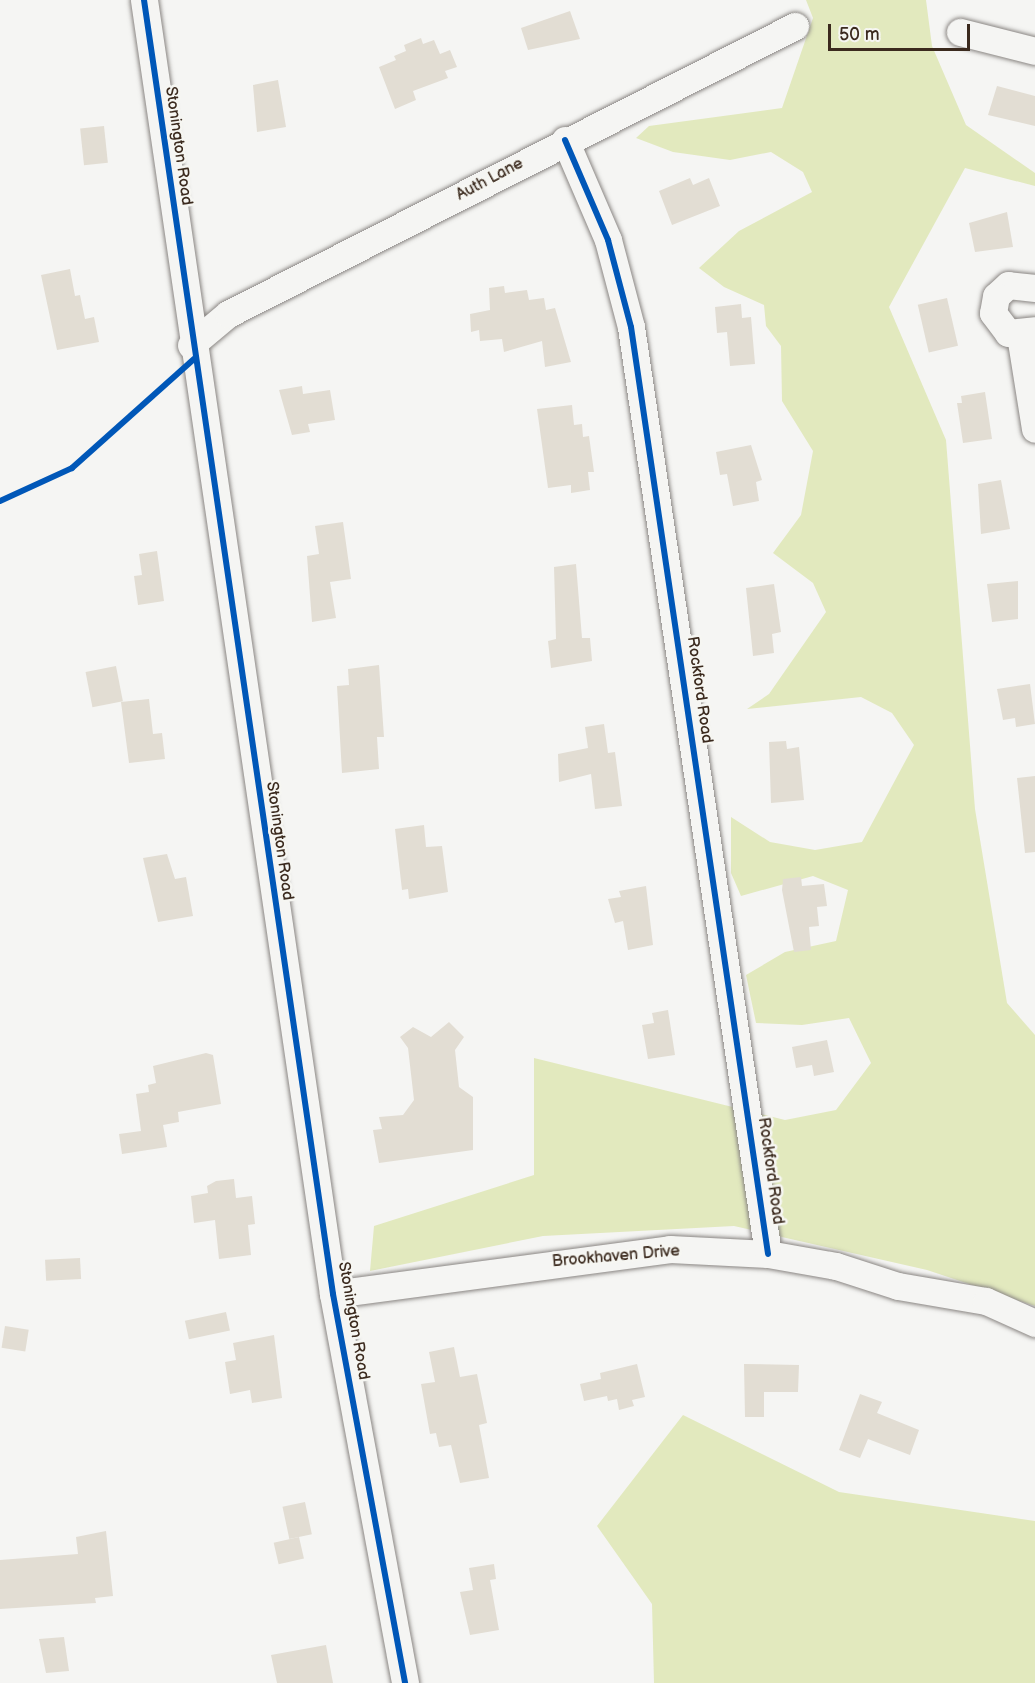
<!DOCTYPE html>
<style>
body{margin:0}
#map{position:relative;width:1035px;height:1683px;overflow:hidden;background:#f5f5f3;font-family:"Balsamiq Sans",sans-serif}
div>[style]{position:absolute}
.green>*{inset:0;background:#e2e9be}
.building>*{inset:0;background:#e2ddd3;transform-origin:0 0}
.roads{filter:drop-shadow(0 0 2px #8a8683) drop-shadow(0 0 2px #8a8683)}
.minor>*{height:27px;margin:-13.5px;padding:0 13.5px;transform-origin:13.5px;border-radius:13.5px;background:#f5f5f3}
.cycleway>*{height:6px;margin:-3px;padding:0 3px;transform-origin:3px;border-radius:3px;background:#0057b8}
span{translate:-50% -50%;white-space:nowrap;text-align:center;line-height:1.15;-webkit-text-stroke:5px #f6f6f2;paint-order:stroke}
.street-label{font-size:16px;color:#3b2a1e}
.scale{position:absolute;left:828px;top:24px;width:142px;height:27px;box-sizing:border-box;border:3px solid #3b2a1e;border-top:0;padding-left:8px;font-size:18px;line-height:21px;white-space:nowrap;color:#3b2a1e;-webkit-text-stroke:4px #f6f6f2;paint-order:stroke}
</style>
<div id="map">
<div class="green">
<div style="clip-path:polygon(806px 0,926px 0,932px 46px,966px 125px,1035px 173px,1035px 186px,965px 168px,889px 307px,946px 440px,975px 809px,1007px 1003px,1035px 1035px,1035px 1306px,927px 1270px,734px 1226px,543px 1236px,370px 1271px,374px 1226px,534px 1175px,534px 1058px,785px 1120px,836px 1110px,871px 1063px,849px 1018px,802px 1025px,756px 1023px,746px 975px,785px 952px,836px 941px,848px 890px,813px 876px,741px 896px,731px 873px,731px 817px,770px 842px,815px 850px,862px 842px,914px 745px,892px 713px,861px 697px,747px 709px,769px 694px,826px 612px,813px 583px,773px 553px,801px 515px,813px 451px,782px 401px,781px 346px,766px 326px,764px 305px,724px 287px,699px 268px,739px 231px,812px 192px,803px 172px,771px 152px,730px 160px,673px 152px,636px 138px,649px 126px,782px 108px,813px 18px)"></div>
<div style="clip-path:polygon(683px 1415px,839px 1492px,1035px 1521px,1035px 1683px,654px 1683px,652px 1604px,597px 1526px)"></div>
</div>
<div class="building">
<div style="clip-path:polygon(570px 11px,580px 39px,528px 50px,521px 28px)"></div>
<div style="clip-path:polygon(421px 38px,423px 44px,434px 40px,440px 54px,450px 50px,457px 67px,445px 71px,448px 78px,413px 91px,416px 100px,395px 109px,379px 67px,396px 60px,394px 56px,406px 51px,404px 45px)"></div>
<div style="clip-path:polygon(278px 80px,286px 127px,257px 132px,253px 85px)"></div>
<div style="clip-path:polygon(997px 86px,1035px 96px,1035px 126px,988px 115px)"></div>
<div style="left:104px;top:126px;width:37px;height:24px;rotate:84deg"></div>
<div style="clip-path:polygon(690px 178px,693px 185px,709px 178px,720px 206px,672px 225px,659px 191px)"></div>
<div style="clip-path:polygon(1007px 212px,1013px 247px,975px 252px,969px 223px)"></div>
<div style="clip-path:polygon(70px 269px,75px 296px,80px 295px,85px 319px,94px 317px,99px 342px,57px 350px,41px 275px)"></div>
<div style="clip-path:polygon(504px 286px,505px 293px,527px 290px,529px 300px,544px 298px,546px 310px,555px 308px,571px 362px,545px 367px,542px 341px,504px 352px,502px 339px,480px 341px,479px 330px,471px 332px,470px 314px,490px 310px,489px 288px)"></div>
<div style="left:947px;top:298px;width:49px;height:30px;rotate:77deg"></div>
<div style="clip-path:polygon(741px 304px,742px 318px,751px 317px,755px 364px,730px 366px,727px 332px,717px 333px,715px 307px)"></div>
<div style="clip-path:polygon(302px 386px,303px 394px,330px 390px,335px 420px,308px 424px,310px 432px,292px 435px,279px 390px)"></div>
<div style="clip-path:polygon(985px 392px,992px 439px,963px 443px,957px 403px,962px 403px,961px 396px)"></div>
<div style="clip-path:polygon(572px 405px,574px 425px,582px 424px,583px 437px,589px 436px,594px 472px,588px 472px,590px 490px,571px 493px,571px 485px,548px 488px,537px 409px)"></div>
<div style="clip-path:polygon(751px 445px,762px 480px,756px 482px,759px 501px,733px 506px,727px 474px,720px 475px,716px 452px)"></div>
<div style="clip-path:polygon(1001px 480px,1010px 529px,981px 534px,978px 484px)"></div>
<div style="clip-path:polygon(343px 522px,351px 579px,330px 582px,336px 618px,312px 622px,307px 556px,319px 554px,315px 526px)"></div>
<div style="clip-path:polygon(157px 551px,164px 601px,138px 605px,134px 576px,142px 575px,139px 554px)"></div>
<div style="clip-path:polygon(576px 564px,582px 638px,590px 638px,592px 661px,551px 668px,548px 641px,556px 639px,554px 567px)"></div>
<div style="clip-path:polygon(1018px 581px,1018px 619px,992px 622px,987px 584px)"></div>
<div style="clip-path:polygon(774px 584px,781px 632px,772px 634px,774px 653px,753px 656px,746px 588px)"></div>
<div style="clip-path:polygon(379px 665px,384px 737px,377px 737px,379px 769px,342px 773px,337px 686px,349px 685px,348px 669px)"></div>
<div style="left:116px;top:666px;width:36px;height:31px;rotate:79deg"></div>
<div style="clip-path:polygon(1030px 684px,1035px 724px,1016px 727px,1015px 718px,1003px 720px,997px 689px)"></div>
<div style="clip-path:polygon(149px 699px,153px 734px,162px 733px,165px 759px,129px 763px,121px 702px)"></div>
<div style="clip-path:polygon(604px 724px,608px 753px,615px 752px,622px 806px,595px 809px,591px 774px,559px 782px,558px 754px,588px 748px,585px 727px)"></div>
<div style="clip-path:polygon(786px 741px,787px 749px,799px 747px,804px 800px,771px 803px,769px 742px)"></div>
<div style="clip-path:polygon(1035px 776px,1035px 852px,1025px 853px,1017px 778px)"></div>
<div style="clip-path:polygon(424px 825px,426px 847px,442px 846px,448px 892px,409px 899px,408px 889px,402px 890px,395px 829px)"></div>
<div style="clip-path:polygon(167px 854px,175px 879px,186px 877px,193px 916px,158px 922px,143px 858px)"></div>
<div style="clip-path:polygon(801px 877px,802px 886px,824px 884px,827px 906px,817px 907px,819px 926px,809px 927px,811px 950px,794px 952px,782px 890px,783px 879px)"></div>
<div style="clip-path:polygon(646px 886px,653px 945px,628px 950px,623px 921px,615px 923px,608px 899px,621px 897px,619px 891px)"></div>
<div style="clip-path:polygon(668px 1010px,675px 1055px,648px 1059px,642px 1025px,654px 1023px,652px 1013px)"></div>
<div style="clip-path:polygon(449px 1022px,464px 1037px,455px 1050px,459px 1087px,473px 1097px,473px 1150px,379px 1163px,373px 1130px,382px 1129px,379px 1117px,403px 1115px,414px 1100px,408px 1048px,400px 1037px,413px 1027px,431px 1037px)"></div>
<div style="clip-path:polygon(827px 1040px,834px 1072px,814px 1076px,812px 1065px,796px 1068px,792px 1047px)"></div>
<div style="clip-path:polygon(206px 1053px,213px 1055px,221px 1104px,178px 1112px,179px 1122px,163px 1125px,167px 1147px,122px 1154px,119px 1134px,141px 1131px,136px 1094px,149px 1092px,148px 1085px,156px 1083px,153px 1066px)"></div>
<div style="clip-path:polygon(234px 1179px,236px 1198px,252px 1196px,255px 1224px,248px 1225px,251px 1255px,219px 1259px,215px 1220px,194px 1223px,191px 1196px,208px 1193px,207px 1186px,216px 1181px)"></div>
<div style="left:80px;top:1258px;width:21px;height:35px;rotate:87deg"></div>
<div style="left:226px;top:1312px;width:19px;height:42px;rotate:78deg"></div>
<div style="left:5px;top:1326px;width:24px;height:22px;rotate:9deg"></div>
<div style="clip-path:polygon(274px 1335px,282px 1398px,252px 1403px,250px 1390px,230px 1394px,225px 1362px,236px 1360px,233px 1343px)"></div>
<div style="clip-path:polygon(454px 1347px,460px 1377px,477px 1374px,487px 1423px,479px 1425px,489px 1478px,460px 1483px,451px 1445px,439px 1447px,436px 1433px,430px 1434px,421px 1384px,435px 1382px,429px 1352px)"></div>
<div style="clip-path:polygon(637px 1364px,645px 1397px,632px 1400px,634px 1406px,619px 1410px,617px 1399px,608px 1401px,607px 1396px,584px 1401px,580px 1384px,601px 1379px,600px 1373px)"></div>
<div style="clip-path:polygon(744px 1364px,799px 1365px,798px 1392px,764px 1392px,764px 1417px,745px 1417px)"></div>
<div style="clip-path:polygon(860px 1394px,882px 1402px,877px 1413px,919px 1430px,910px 1455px,868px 1439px,860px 1458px,839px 1450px)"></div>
<div style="left:305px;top:1502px;width:33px;height:23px;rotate:78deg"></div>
<div style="clip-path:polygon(106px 1531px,113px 1596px,95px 1598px,96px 1603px,0 1609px,0 1560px,78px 1554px,76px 1537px)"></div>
<div style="left:299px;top:1537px;width:22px;height:26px;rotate:77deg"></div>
<div style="clip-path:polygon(494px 1564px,496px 1579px,490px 1580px,499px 1630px,470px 1635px,460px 1592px,473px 1590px,469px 1568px)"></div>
<div style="clip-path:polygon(64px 1637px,69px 1671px,46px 1673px,39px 1639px)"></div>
<div style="clip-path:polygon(326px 1645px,333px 1683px,277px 1683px,271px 1655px)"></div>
</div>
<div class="roads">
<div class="minor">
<div style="left:144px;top:0;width:1308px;rotate:81.69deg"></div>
<div style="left:333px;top:1294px;width:396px;rotate:79.5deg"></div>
<div style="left:960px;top:32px;width:77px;rotate:14.2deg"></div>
<div style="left:565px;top:140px;width:109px;rotate:66.7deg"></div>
<div style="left:608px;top:240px;width:90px;rotate:75.2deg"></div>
<div style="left:631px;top:327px;width:937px;rotate:81.59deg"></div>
<div style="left:1035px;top:288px;width:27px;rotate:-174deg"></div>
<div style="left:1008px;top:285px;width:16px;rotate:137deg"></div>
<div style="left:996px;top:296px;width:17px;rotate:100deg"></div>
<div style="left:993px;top:313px;width:25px;rotate:53deg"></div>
<div style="left:1008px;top:333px;width:27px;rotate:-6deg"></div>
<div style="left:1020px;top:335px;width:95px;rotate:80.9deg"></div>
<div style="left:191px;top:345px;width:48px;rotate:-40deg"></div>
<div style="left:228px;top:314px;width:636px;rotate:-26.93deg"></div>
<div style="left:333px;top:1294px;width:340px;rotate:-7.6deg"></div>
<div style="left:670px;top:1249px;width:98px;rotate:2.9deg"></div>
<div style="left:768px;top:1254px;width:69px;rotate:10deg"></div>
<div style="left:836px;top:1266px;width:65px;rotate:17.9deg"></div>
<div style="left:898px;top:1286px;width:89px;rotate:9.7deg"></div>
<div style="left:986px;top:1301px;width:54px;rotate:24.2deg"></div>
</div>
</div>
<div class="cycleway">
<div style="left:144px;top:0;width:1308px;rotate:81.69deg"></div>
<div style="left:333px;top:1294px;width:396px;rotate:79.5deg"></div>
<div style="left:565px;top:140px;width:109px;rotate:66.7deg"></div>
<div style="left:608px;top:240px;width:90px;rotate:75.2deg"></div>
<div style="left:631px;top:327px;width:937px;rotate:81.59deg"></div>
<div style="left:0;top:501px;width:79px;rotate:-24.6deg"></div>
<div style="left:72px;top:468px;width:164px;rotate:-41.8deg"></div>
</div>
<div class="street-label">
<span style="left:178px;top:146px;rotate:82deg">Stonington Road</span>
<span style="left:490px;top:180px;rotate:-28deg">Auth Lane</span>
<span style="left:699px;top:690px;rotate:82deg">Rockford Road</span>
<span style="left:279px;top:841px;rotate:82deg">Stonington Road</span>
<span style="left:770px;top:1171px;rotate:82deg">Rockford Road</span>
<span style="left:616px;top:1257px;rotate:-5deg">Brookhaven Drive</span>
<span style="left:353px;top:1321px;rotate:80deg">Stonington Road</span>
</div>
<div class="scale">50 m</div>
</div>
